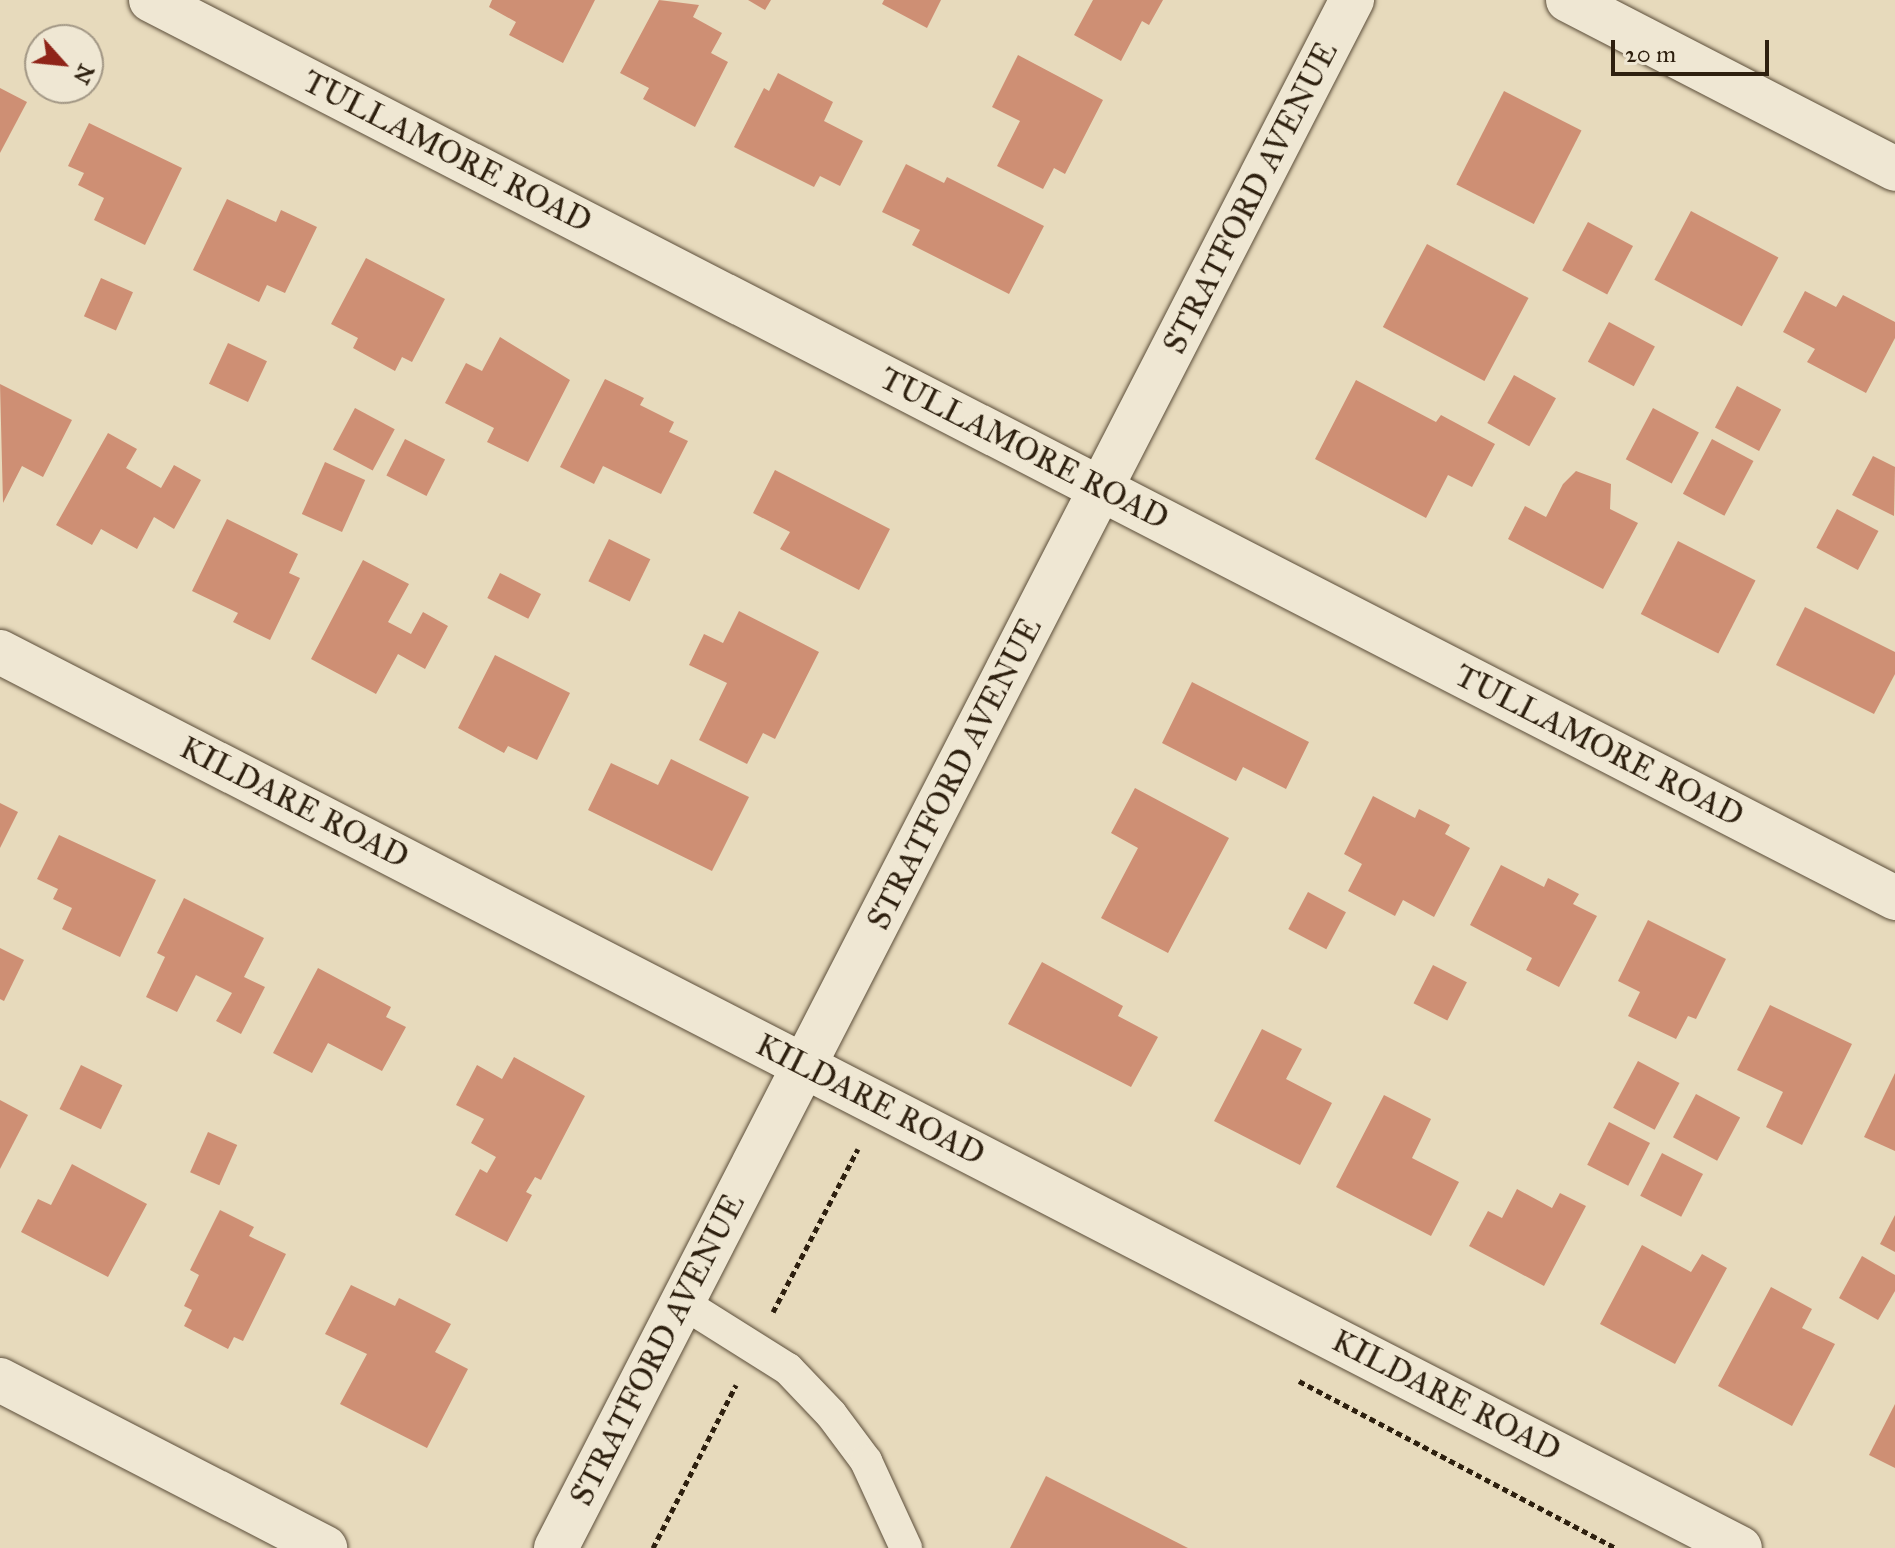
<!DOCTYPE html>
<style>
body{margin:0}
#map{position:relative;width:1895px;height:1548px;overflow:hidden;background:#e7dabc;font-family:"IM FELL Great Primer",serif}
div>[style]{position:absolute}
.building>*{inset:0;background:#ce8f74;transform-origin:0 0}
.path>*{height:5px;margin-top:-2.5px;transform-origin:0;background:repeating-linear-gradient(90deg,#2e200f 0 6px,transparent 0 10px)}
.roads{filter:drop-shadow(0 0 2px #5c4e3a) drop-shadow(0 0 2px #5c4e3a)}
.service>*{height:32px;margin:-16px;padding:0 16px;transform-origin:16px;border-radius:16px;background:#efe7d3}
.minor>*{height:44px;margin:-22px;padding:0 22px;transform-origin:22px;border-radius:22px;background:#efe7d3}
span{translate:-50% -50%;white-space:nowrap;text-align:center;line-height:1.15;-webkit-text-stroke:6px #efe7d3;paint-order:stroke}
.street-label{font-size:32px;color:#2e200f}
.north{position:absolute;left:24px;top:24px;width:80px;height:80px;box-sizing:border-box;background:#efe7d3;border:2px solid #a29785;border-radius:50%;rotate:117deg;font-size:22px;font-weight:700;line-height:32px;text-align:center;color:#2e200f}
.north::after{content:'';display:block;margin:auto;width:28px;height:36px;background:#8f2418;clip-path:polygon(50% 0,100% 100%,50% 72%,0 100%)}
.scale{position:absolute;left:1611px;top:40px;width:158px;height:36px;box-sizing:border-box;border:4px solid #2e200f;border-top:0;padding-left:10px;font-size:24px;line-height:28px;white-space:nowrap;color:#2e200f;-webkit-text-stroke:6px #efe7d3;paint-order:stroke}
</style>
<div id="map">
<div class="building">
<div style="clip-path:polygon(492px 0,595px 0,563px 63px,509px 35px,516px 22px,489px 7px)"></div>
<div style="clip-path:polygon(659px 0,699px 5px,693px 17px,722px 33px,711px 53px,728px 62px,695px 127px,643px 99px,649px 88px,620px 73px)"></div>
<div style="clip-path:polygon(748px 0,771px 0,765px 10px)"></div>
<div style="clip-path:polygon(884px 0,941px 0,927px 28px,882px 4px)"></div>
<div style="clip-path:polygon(1093px 0,1163px 0,1149px 25px,1142px 21px,1121px 61px,1074px 35px)"></div>
<div style="clip-path:polygon(1018px 55px,1103px 100px,1065px 174px,1054px 168px,1043px 189px,997px 166px,1020px 121px,992px 107px)"></div>
<div style="clip-path:polygon(778px 73px,833px 102px,824px 121px,863px 141px,840px 186px,820px 176px,814px 187px,734px 147px,764px 88px,769px 91px)"></div>
<div style="clip-path:polygon(0 88px,27px 102px,0 153px)"></div>
<div style="left:1504px;top:91px;width:87px;height:105px;rotate:27deg"></div>
<div style="clip-path:polygon(89px 123px,182px 168px,145px 245px,94px 220px,104px 198px,78px 185px,84px 173px,68px 166px)"></div>
<div style="clip-path:polygon(906px 164px,944px 183px,947px 177px,1044px 226px,1009px 294px,912px 245px,920px 230px,882px 212px)"></div>
<div style="clip-path:polygon(227px 199px,276px 222px,281px 210px,317px 227px,285px 293px,267px 285px,259px 302px,193px 270px)"></div>
<div style="left:1691px;top:211px;width:99px;height:78px;rotate:28deg"></div>
<div style="left:1588px;top:222px;width:51px;height:55px;rotate:28deg"></div>
<div style="left:1427px;top:244px;width:115px;height:94px;rotate:28deg"></div>
<div style="clip-path:polygon(366px 258px,445px 299px,412px 362px,402px 357px,395px 371px,353px 348px,358px 338px,331px 324px)"></div>
<div style="left:101px;top:278px;width:35px;height:42px;rotate:24deg"></div>
<div style="clip-path:polygon(1805px 291px,1836px 307px,1843px 295px,1895px 322px,1895px 338px,1866px 393px,1807px 362px,1815px 349px,1783px 332px)"></div>
<div style="left:1609px;top:322px;width:52px;height:45px;rotate:28deg"></div>
<div style="clip-path:polygon(500px 337px,570px 380px,528px 462px,487px 442px,494px 428px,445px 403px,466px 363px,482px 371px)"></div>
<div style="left:228px;top:343px;width:43px;height:45px;rotate:25deg"></div>
<div style="left:1514px;top:375px;width:48px;height:55px;rotate:29deg"></div>
<div style="clip-path:polygon(605px 379px,644px 398px,640px 405px,674px 422px,669px 432px,688px 441px,661px 494px,603px 466px,594px 484px,560px 467px)"></div>
<div style="clip-path:polygon(1356px 380px,1436px 422px,1441px 415px,1495px 444px,1472px 487px,1448px 475px,1426px 518px,1315px 459px)"></div>
<div style="clip-path:polygon(0 384px,72px 420px,43px 477px,22px 466px,3px 503px)"></div>
<div style="left:1737px;top:386px;width:50px;height:47px;rotate:28deg"></div>
<div style="left:355px;top:408px;width:45px;height:47px;rotate:28deg"></div>
<div style="left:1653px;top:408px;width:52px;height:58px;rotate:28deg"></div>
<div style="clip-path:polygon(108px 433px,137px 449px,126px 468px,161px 488px,174px 465px,201px 480px,174px 529px,154px 517px,137px 549px,101px 529px,92px 545px,56px 525px)"></div>
<div style="left:405px;top:439px;width:45px;height:41px;rotate:27deg"></div>
<div style="left:1712px;top:439px;width:47px;height:62px;rotate:28deg"></div>
<div style="clip-path:polygon(1873px 456px,1895px 467px,1894px 516px,1852px 495px)"></div>
<div style="left:325px;top:462px;width:44px;height:57px;rotate:24deg"></div>
<div style="clip-path:polygon(775px 470px,890px 529px,859px 590px,780px 549px,790px 532px,753px 513px)"></div>
<div style="clip-path:polygon(1576px 471px,1611px 484px,1610px 509px,1638px 523px,1603px 589px,1508px 539px,1525px 506px,1546px 517px,1563px 484px)"></div>
<div style="left:1837px;top:509px;width:47px;height:44px;rotate:28deg"></div>
<div style="clip-path:polygon(227px 519px,298px 554px,289px 573px,300px 578px,270px 640px,233px 622px,238px 613px,192px 591px)"></div>
<div style="left:609px;top:539px;width:46px;height:47px;rotate:26deg"></div>
<div style="left:1678px;top:541px;width:87px;height:82px;rotate:27deg"></div>
<div style="clip-path:polygon(363px 560px,409px 584px,388px 622px,411px 634px,423px 612px,448px 626px,425px 669px,398px 654px,376px 694px,311px 659px)"></div>
<div style="left:500px;top:573px;width:46px;height:28px;rotate:27deg"></div>
<div style="clip-path:polygon(1805px 607px,1895px 652px,1895px 674px,1874px 714px,1776px 665px)"></div>
<div style="clip-path:polygon(739px 611px,819px 652px,775px 739px,763px 733px,747px 764px,699px 740px,727px 683px,689px 665px,704px 634px,723px 643px)"></div>
<div style="clip-path:polygon(495px 655px,570px 693px,537px 760px,508px 746px,504px 753px,458px 728px)"></div>
<div style="clip-path:polygon(1192px 682px,1309px 742px,1286px 789px,1243px 767px,1236px 781px,1162px 743px)"></div>
<div style="clip-path:polygon(671px 759px,749px 797px,712px 871px,588px 810px,611px 763px,658px 785px)"></div>
<div style="clip-path:polygon(1135px 788px,1229px 838px,1168px 953px,1101px 918px,1138px 848px,1111px 833px)"></div>
<div style="clip-path:polygon(1373px 796px,1415px 818px,1419px 809px,1450px 825px,1445px 834px,1470px 848px,1434px 917px,1403px 900px,1395px 916px,1348px 891px,1362px 864px,1344px 854px)"></div>
<div style="clip-path:polygon(0 803px,18px 812px,0 848px)"></div>
<div style="clip-path:polygon(59px 835px,156px 880px,120px 957px,62px 929px,72px 908px,53px 899px,58px 889px,37px 879px)"></div>
<div style="clip-path:polygon(1501px 865px,1544px 887px,1548px 878px,1579px 894px,1573px 904px,1597px 916px,1559px 987px,1526px 970px,1532px 958px,1470px 925px)"></div>
<div style="left:1308px;top:892px;width:43px;height:42px;rotate:28deg"></div>
<div style="clip-path:polygon(184px 898px,264px 938px,244px 977px,265px 987px,241px 1034px,216px 1021px,232px 993px,196px 975px,177px 1012px,146px 997px,165px 957px,157px 953px)"></div>
<div style="clip-path:polygon(1648px 920px,1726px 959px,1696px 1019px,1688px 1016px,1676px 1039px,1628px 1016px,1640px 992px,1618px 981px)"></div>
<div style="clip-path:polygon(0 948px,24px 960px,4px 1001px,0 999px)"></div>
<div style="clip-path:polygon(1042px 962px,1123px 1006px,1118px 1016px,1158px 1037px,1131px 1087px,1008px 1024px)"></div>
<div style="left:1433px;top:965px;width:38px;height:43px;rotate:27deg"></div>
<div style="clip-path:polygon(318px 968px,391px 1007px,386px 1017px,406px 1027px,382px 1071px,328px 1043px,312px 1073px,273px 1053px)"></div>
<div style="clip-path:polygon(1770px 1005px,1852px 1044px,1802px 1145px,1766px 1127px,1783px 1092px,1737px 1070px)"></div>
<div style="clip-path:polygon(1262px 1029px,1302px 1049px,1286px 1079px,1332px 1103px,1300px 1165px,1214px 1121px)"></div>
<div style="clip-path:polygon(514px 1057px,585px 1096px,541px 1180px,535px 1177px,526px 1192px,532px 1195px,507px 1242px,455px 1215px,480px 1169px,487px 1173px,496px 1157px,471px 1143px,484px 1119px,456px 1105px,477px 1065px,502px 1079px)"></div>
<div style="left:1638px;top:1061px;width:47px;height:53px;rotate:28deg"></div>
<div style="left:81px;top:1065px;width:46px;height:49px;rotate:26deg"></div>
<div style="clip-path:polygon(1895px 1073px,1895px 1151px,1864px 1137px)"></div>
<div style="left:1696px;top:1094px;width:50px;height:49px;rotate:28deg"></div>
<div style="clip-path:polygon(1384px 1095px,1431px 1119px,1412px 1158px,1459px 1182px,1431px 1236px,1336px 1187px)"></div>
<div style="clip-path:polygon(0 1100px,28px 1115px,0 1169px)"></div>
<div style="left:1609px;top:1122px;width:46px;height:48px;rotate:27deg"></div>
<div style="left:208px;top:1132px;width:32px;height:44px;rotate:24deg"></div>
<div style="left:1662px;top:1153px;width:46px;height:48px;rotate:27deg"></div>
<div style="clip-path:polygon(72px 1164px,147px 1204px,108px 1277px,21px 1232px,38px 1199px,51px 1205px)"></div>
<div style="clip-path:polygon(1517px 1189px,1552px 1208px,1560px 1193px,1586px 1206px,1544px 1286px,1469px 1246px,1488px 1211px,1502px 1218px)"></div>
<div style="clip-path:polygon(220px 1210px,254px 1227px,249px 1236px,286px 1254px,243px 1341px,234px 1337px,228px 1349px,184px 1326px,192px 1310px,184px 1306px,199px 1275px,190px 1270px)"></div>
<div style="clip-path:polygon(1895px 1215px,1895px 1252px,1880px 1244px)"></div>
<div style="clip-path:polygon(1642px 1245px,1691px 1272px,1702px 1254px,1727px 1268px,1675px 1364px,1600px 1324px)"></div>
<div style="clip-path:polygon(1862px 1256px,1895px 1275px,1895px 1291px,1878px 1320px,1839px 1298px)"></div>
<div style="clip-path:polygon(351px 1285px,395px 1306px,399px 1298px,451px 1324px,435px 1352px,468px 1369px,427px 1448px,340px 1404px,367px 1354px,325px 1334px)"></div>
<div style="clip-path:polygon(1771px 1287px,1812px 1309px,1802px 1328px,1835px 1344px,1792px 1426px,1718px 1386px)"></div>
<div style="clip-path:polygon(1895px 1404px,1895px 1468px,1869px 1455px)"></div>
<div style="clip-path:polygon(1046px 1476px,1188px 1548px,1010px 1548px)"></div>
</div>
<div class="path">
<div style="left:773px;top:1312px;width:184px;rotate:-62.5deg"></div>
<div style="left:1299px;top:1381px;width:358px;rotate:27.8deg"></div>
<div style="left:653px;top:1548px;width:183px;rotate:-63deg"></div>
</div>
<div class="roads">
<div class="service">
<div style="left:683px;top:1303px;width:124px;rotate:32.2deg"></div>
<div style="left:788px;top:1369px;width:62px;rotate:46.3deg"></div>
<div style="left:831px;top:1414px;width:59px;rotate:53.3deg"></div>
<div style="left:866px;top:1461px;width:96px;rotate:65.3deg"></div>
</div>
<div class="minor">
<div style="left:151px;top:0;width:1962px;rotate:27.24deg"></div>
<div style="left:1568px;top:0;width:368px;rotate:27.3deg"></div>
<div style="left:0;top:652px;width:1957px;rotate:27.25deg"></div>
<div style="left:0;top:1380px;width:366px;rotate:27.3deg"></div>
<div style="left:556px;top:1548px;width:1741px;rotate:-62.79deg"></div>
</div>
</div>
<div class="street-label">
<span style="left:447px;top:152px;rotate:27deg">TULLAMORE ROAD</span>
<span style="left:1251px;top:198px;rotate:-63deg">STRATFORD AVENUE</span>
<span style="left:1024px;top:449px;rotate:27deg">TULLAMORE ROAD</span>
<span style="left:1599px;top:746px;rotate:27deg">TULLAMORE ROAD</span>
<span style="left:955px;top:774px;rotate:-63deg">STRATFORD AVENUE</span>
<span style="left:294px;top:803px;rotate:27deg">KILDARE ROAD</span>
<span style="left:870px;top:1100px;rotate:27deg">KILDARE ROAD</span>
<span style="left:658px;top:1350px;rotate:-63deg">STRATFORD AVENUE</span>
<span style="left:1446px;top:1396px;rotate:27deg">KILDARE ROAD</span>
</div>
<div class="north">N</div>
<div class="scale">20 m</div>
</div>
